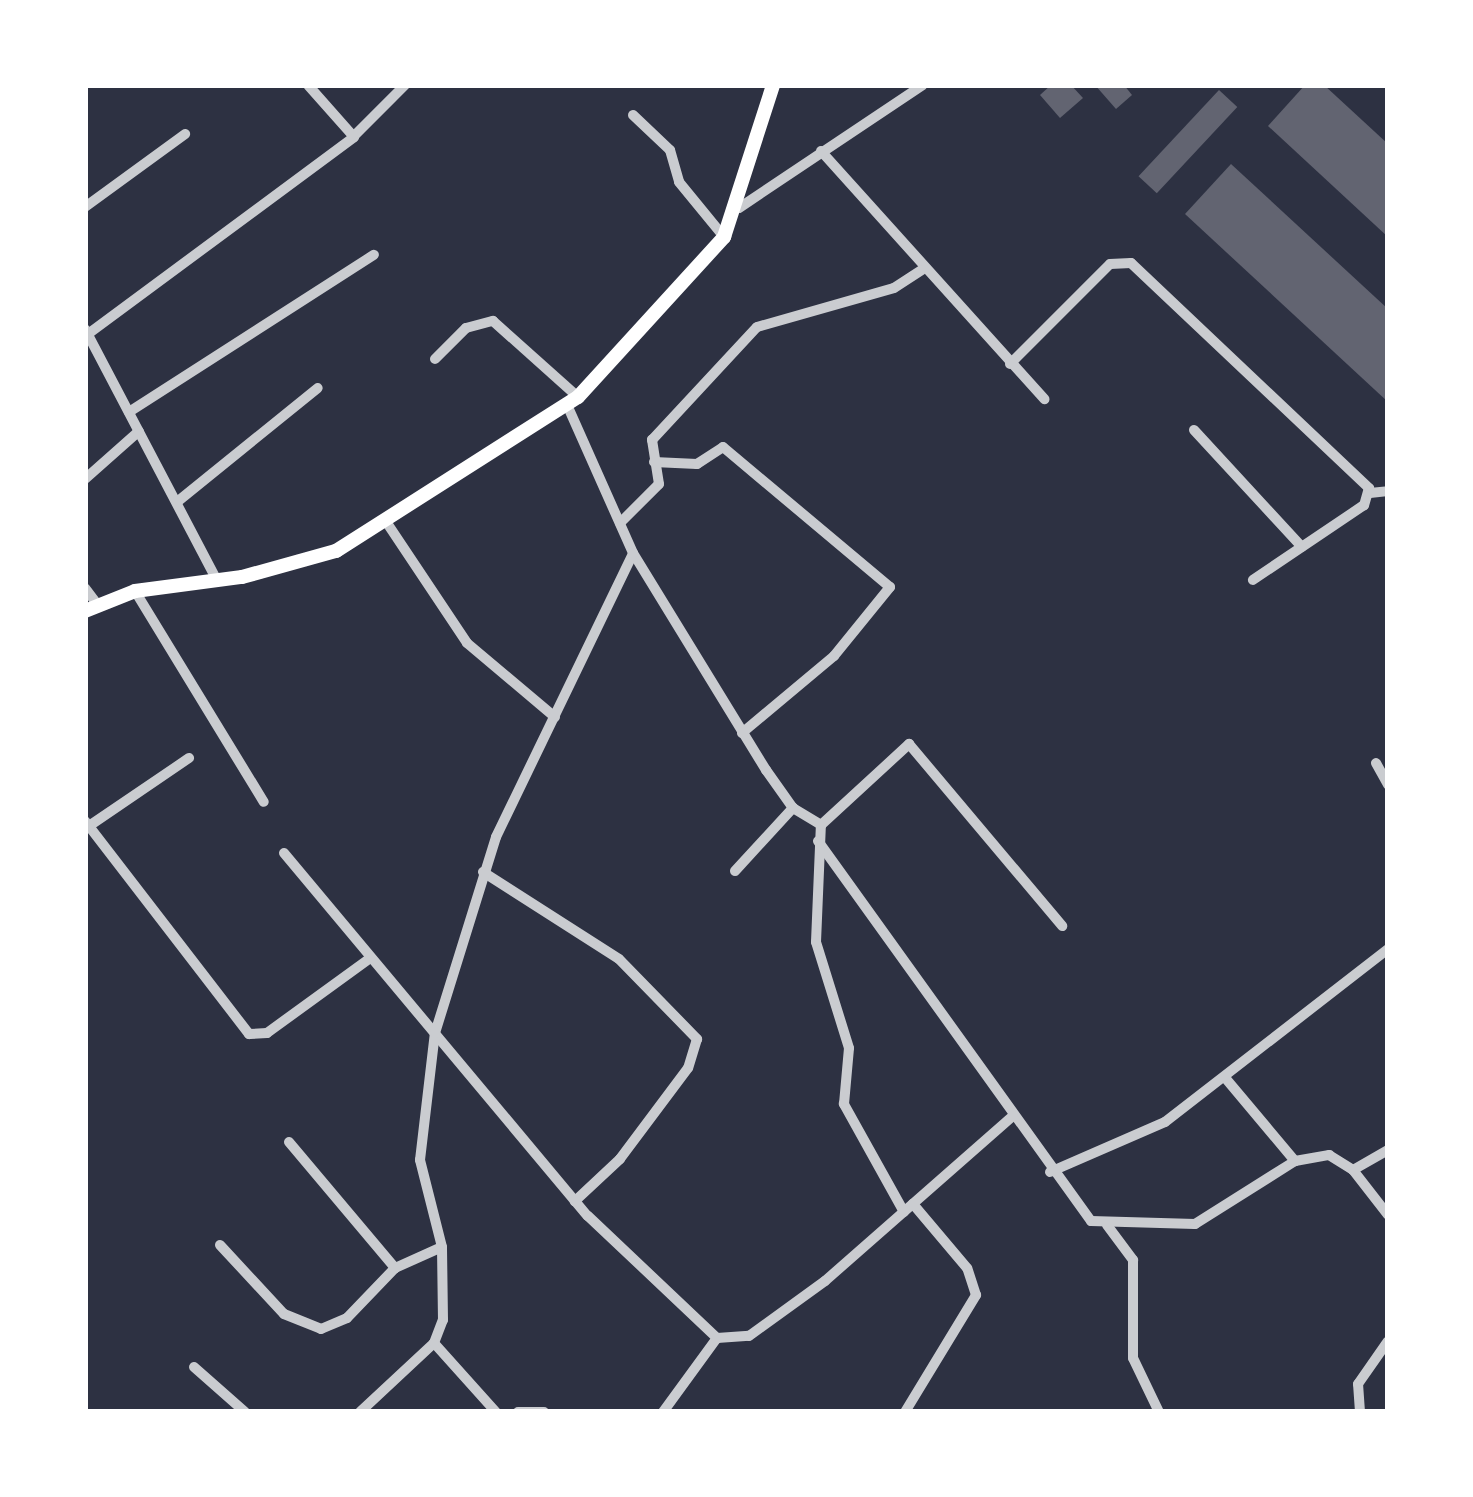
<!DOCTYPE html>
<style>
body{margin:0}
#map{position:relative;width:1473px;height:1497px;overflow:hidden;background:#2d3142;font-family:Signika,sans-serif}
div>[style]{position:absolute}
.building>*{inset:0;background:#626471;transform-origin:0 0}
.minor>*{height:10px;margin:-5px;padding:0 5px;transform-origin:5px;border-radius:5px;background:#caccd0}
.secondary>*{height:14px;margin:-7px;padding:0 7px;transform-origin:7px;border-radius:7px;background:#fff}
span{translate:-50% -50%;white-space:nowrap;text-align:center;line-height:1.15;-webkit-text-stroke:8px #fff;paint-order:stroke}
.frame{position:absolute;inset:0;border:88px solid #fff;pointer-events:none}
</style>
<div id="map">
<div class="building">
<div style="clip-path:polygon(1051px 85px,1071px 85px,1083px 98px,1060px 118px,1040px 95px)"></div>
<div style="clip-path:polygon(1095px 85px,1124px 85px,1132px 95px,1116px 109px)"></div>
<div style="clip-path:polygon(1305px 85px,1324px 85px,1388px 144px,1388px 237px,1268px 126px)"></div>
<div style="left:1219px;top:90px;width:25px;height:118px;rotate:43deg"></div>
<div style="clip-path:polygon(1231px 164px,1388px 309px,1388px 402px,1185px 214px)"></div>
</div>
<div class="minor">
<div style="left:633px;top:115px;width:51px;rotate:43.4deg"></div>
<div style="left:670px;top:150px;width:33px;rotate:74deg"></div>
<div style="left:679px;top:182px;width:71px;rotate:50.7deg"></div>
<div style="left:355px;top:135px;width:71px;rotate:-45deg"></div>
<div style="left:821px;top:151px;width:334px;rotate:48deg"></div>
<div style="left:85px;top:207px;width:124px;rotate:-36.1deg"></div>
<div style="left:739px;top:208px;width:221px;rotate:-33.8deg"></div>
<div style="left:85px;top:329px;width:284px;rotate:62.3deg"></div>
<div style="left:88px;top:334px;width:331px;rotate:-36.5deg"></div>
<div style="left:354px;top:137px;width:69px;rotate:-131.5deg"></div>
<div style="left:435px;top:359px;width:44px;rotate:-45deg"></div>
<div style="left:466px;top:328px;width:28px;rotate:-15deg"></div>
<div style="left:493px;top:321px;width:114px;rotate:41.8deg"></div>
<div style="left:1010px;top:364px;width:141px;rotate:-45deg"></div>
<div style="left:1110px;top:264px;width:21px;rotate:-3deg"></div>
<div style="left:1131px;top:263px;width:328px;rotate:43.4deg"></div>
<div style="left:1369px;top:488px;width:18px;rotate:106deg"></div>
<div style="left:1364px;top:505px;width:134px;rotate:146deg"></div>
<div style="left:129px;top:412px;width:291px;rotate:-32.7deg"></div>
<div style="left:1194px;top:430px;width:159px;rotate:47.3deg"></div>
<div style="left:654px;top:462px;width:43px;rotate:2.7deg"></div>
<div style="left:697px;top:464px;width:31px;rotate:-33deg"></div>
<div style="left:723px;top:447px;width:218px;rotate:40deg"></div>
<div style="left:890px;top:587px;width:89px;rotate:129.1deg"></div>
<div style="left:834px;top:656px;width:120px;rotate:140.1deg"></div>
<div style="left:85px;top:479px;width:72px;rotate:-41.6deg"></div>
<div style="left:1370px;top:493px;width:18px;rotate:-6deg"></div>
<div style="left:177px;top:502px;width:181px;rotate:-39deg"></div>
<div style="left:387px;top:523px;width:144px;rotate:56.3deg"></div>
<div style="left:467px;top:643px;width:115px;rotate:40.1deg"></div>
<div style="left:620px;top:523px;width:55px;rotate:-45deg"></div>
<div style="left:659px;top:484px;width:45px;rotate:-99deg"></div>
<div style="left:652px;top:440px;width:154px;rotate:-47.1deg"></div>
<div style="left:757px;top:327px;width:142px;rotate:-15.9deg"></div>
<div style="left:894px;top:288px;width:33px;rotate:-33deg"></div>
<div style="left:633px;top:553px;width:255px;rotate:58.5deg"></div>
<div style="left:766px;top:770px;width:47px;rotate:54.6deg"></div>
<div style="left:793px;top:808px;width:33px;rotate:31deg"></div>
<div style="left:85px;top:588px;width:21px;rotate:53deg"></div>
<div style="left:135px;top:591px;width:247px;rotate:58.6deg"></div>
<div style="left:1376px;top:763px;width:25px;rotate:61deg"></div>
<div style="left:85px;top:821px;width:269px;rotate:52.4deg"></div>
<div style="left:249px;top:1034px;width:18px;rotate:-3deg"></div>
<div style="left:267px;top:1033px;width:126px;rotate:-36deg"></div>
<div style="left:89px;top:826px;width:121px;rotate:-34.2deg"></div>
<div style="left:818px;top:841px;width:468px;rotate:54.3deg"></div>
<div style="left:1091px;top:1221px;width:104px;rotate:1.7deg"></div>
<div style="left:1195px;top:1224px;width:118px;rotate:-32.2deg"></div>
<div style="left:1295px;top:1161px;width:35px;rotate:-10deg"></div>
<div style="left:1329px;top:1155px;width:28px;rotate:32deg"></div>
<div style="left:1353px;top:1170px;width:57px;rotate:52.1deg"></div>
<div style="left:284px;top:853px;width:473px;rotate:50.1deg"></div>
<div style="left:588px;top:1216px;width:178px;rotate:43.4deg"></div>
<div style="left:717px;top:1338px;width:32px;rotate:-4deg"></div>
<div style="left:749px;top:1336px;width:94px;rotate:-35.9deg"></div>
<div style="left:825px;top:1281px;width:250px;rotate:-41.3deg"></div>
<div style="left:735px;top:871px;width:86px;rotate:-47.4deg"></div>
<div style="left:483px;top:872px;width:161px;rotate:32.6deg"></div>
<div style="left:619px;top:959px;width:112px;rotate:45.7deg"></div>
<div style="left:697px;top:1039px;width:30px;rotate:107deg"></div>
<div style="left:688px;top:1068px;width:114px;rotate:126.8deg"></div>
<div style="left:620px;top:1159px;width:62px;rotate:137deg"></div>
<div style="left:1227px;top:1080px;width:106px;rotate:50deg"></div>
<div style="left:289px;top:1142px;width:165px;rotate:49.9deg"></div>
<div style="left:395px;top:1268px;width:51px;rotate:-24.1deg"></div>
<div style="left:1353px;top:1170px;width:40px;rotate:-29.7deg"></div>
<div style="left:1050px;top:1172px;width:125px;rotate:-23.5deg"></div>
<div style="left:1165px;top:1122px;width:282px;rotate:-37.8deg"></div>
<div style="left:904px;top:1212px;width:124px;rotate:-119.1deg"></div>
<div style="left:844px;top:1104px;width:56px;rotate:-84.9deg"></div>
<div style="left:849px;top:1048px;width:111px;rotate:-107.3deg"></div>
<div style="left:816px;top:942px;width:117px;rotate:-87.6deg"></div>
<div style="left:821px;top:825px;width:120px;rotate:-42.6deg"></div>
<div style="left:909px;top:744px;width:238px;rotate:49.9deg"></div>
<div style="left:1107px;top:1225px;width:44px;rotate:53.4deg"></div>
<div style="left:1133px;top:1260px;width:98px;rotate:90deg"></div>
<div style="left:1133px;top:1358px;width:60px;rotate:64.3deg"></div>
<div style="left:220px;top:1245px;width:94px;rotate:47.2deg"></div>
<div style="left:284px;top:1314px;width:40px;rotate:22deg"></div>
<div style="left:321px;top:1329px;width:28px;rotate:-23deg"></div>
<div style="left:347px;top:1318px;width:69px;rotate:-46.2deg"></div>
<div style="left:434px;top:1343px;width:93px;rotate:48.1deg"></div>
<div style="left:194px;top:1367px;width:68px;rotate:41.4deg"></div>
<div style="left:360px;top:1412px;width:101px;rotate:-43deg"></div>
<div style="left:434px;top:1343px;width:25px;rotate:-69deg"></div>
<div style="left:443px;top:1320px;width:73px;rotate:-90.8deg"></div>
<div style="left:442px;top:1247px;width:90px;rotate:-104.2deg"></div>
<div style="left:420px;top:1160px;width:128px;rotate:-83.3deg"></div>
<div style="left:435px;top:1033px;width:205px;rotate:-72.7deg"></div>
<div style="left:496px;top:837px;width:315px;rotate:-64.2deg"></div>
<div style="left:633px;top:553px;width:162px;rotate:-114deg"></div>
<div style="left:518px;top:1412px;width:26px"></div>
<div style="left:663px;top:1412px;width:92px;rotate:-53.9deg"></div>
<div style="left:905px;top:1412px;width:137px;rotate:-58.7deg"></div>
<div style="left:976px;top:1295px;width:28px;rotate:-108deg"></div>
<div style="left:967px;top:1268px;width:84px;rotate:-130.2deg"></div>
<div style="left:1360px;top:1412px;width:28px;rotate:-94deg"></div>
<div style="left:1358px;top:1384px;width:52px;rotate:-55.1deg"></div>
</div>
<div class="secondary">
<div style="left:85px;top:611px;width:54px;rotate:-21.8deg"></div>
<div style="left:135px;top:591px;width:108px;rotate:-7.5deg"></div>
<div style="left:242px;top:577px;width:98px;rotate:-15.5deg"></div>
<div style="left:336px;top:551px;width:287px;rotate:-32.5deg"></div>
<div style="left:578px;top:397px;width:217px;rotate:-47.6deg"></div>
<div style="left:724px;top:237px;width:160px;rotate:-72.1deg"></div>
</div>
<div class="frame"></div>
</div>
